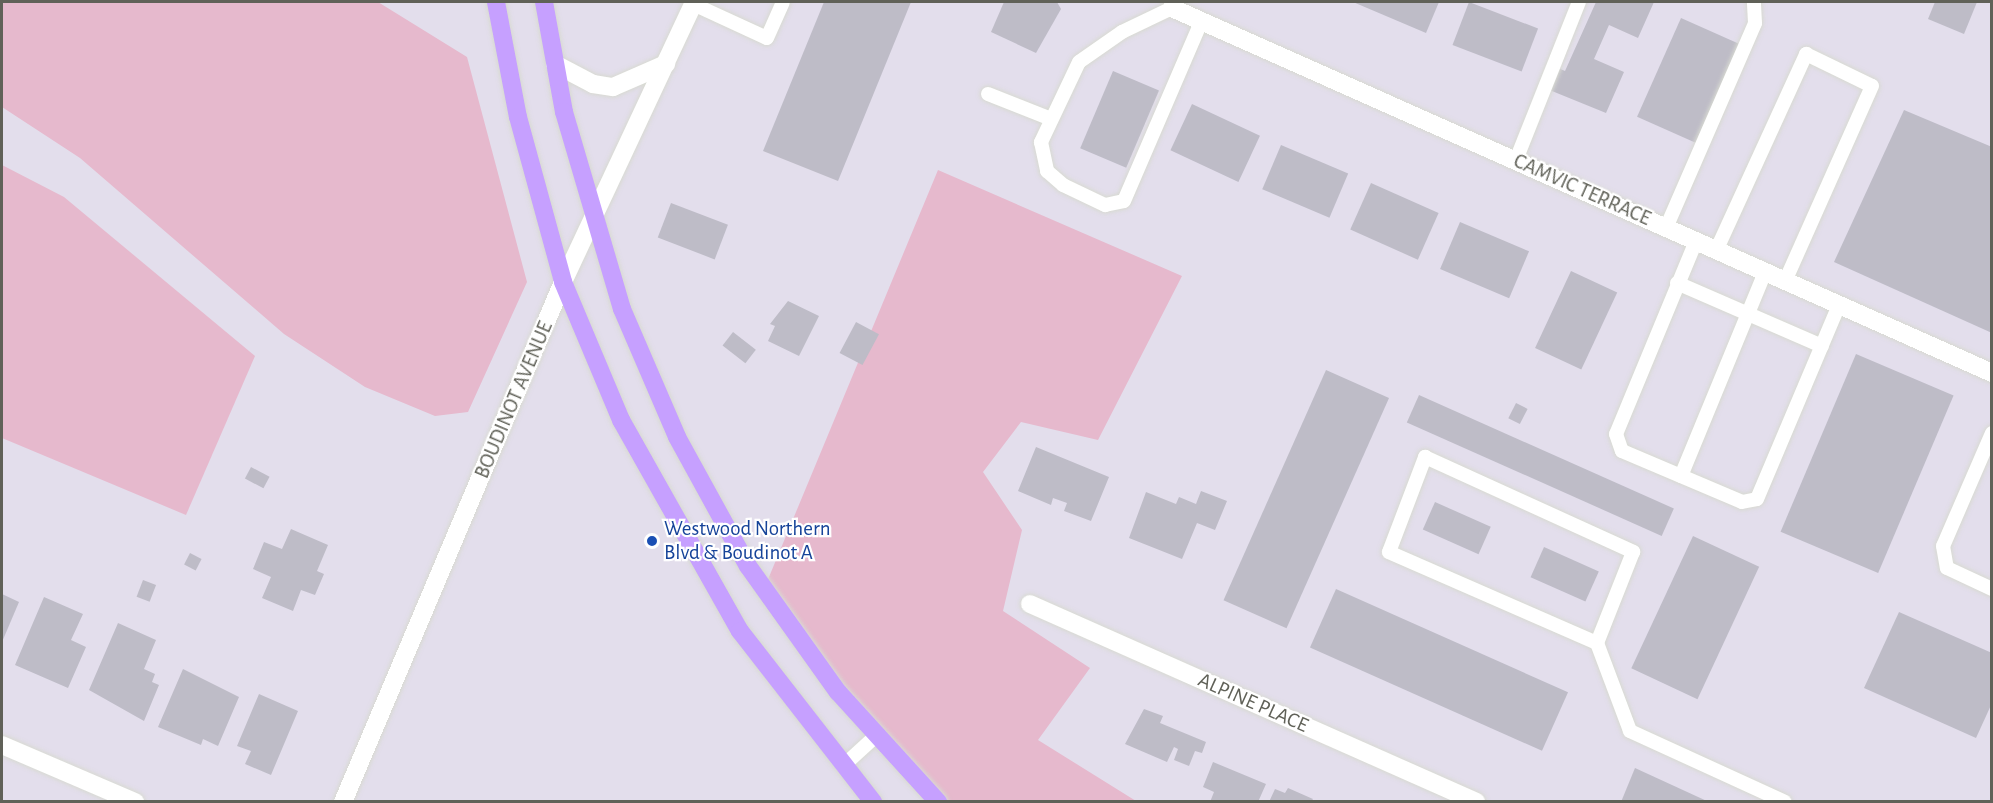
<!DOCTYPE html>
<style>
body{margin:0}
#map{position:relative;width:1993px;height:803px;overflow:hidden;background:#e3deec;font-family:"Alegreya Sans",sans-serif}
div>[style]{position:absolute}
.green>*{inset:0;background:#e6b9cd}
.building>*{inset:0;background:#bebcc7;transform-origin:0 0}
.roads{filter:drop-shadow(0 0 2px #d8dad2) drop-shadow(0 0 2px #d8dad2)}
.service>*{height:14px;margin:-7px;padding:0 7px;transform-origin:7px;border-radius:7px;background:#fff}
.minor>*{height:18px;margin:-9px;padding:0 9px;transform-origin:9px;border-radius:9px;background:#fff}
.tertiary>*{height:18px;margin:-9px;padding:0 9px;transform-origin:9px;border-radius:9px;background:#fff}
.primary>*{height:18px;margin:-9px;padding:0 9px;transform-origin:9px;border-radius:9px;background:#c6a0ff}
.dots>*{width:16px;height:16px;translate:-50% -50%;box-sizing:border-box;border:3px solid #fff;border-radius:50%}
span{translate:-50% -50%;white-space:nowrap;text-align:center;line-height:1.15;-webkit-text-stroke:4.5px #fff;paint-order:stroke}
.street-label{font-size:21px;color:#606158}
.transit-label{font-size:21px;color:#164399}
.left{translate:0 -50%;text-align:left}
.frame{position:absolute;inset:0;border:3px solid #606158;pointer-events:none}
</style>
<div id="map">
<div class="green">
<div style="clip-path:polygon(2px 2px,378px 2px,467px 57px,527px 282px,468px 412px,435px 416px,365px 387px,284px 334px,80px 158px,2px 107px)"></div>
<div style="clip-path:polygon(2px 165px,64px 197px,255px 356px,186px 515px,2px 438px)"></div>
<div style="clip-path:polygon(938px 170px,1182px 276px,1098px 440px,1021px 422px,983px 472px,1022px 530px,1003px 611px,1090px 668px,1038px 740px,1136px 801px,945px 801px,922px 785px,764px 589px)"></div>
</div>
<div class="building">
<div style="clip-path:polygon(824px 2px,911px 2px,838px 181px,763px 151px)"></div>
<div style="clip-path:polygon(1004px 2px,1057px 2px,1061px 9px,1036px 53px,991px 32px)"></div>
<div style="clip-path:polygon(1353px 2px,1439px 2px,1426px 33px)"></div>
<div style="left:1469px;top:2px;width:74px;height:46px;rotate:21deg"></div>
<div style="clip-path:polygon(1596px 2px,1654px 2px,1638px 38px,1609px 25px,1594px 59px,1624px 72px,1606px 113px,1547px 89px,1556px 67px,1565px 71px)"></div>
<div style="clip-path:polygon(1935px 2px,1977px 2px,1964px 34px,1928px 19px)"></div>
<div style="left:1681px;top:18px;width:64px;height:108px;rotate:24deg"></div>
<div style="left:1113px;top:71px;width:50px;height:84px;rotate:23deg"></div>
<div style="left:1192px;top:104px;width:75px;height:51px;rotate:25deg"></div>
<div style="clip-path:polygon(1904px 110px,1992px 147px,1992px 333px,1834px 262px)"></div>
<div style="left:1281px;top:145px;width:73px;height:48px;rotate:23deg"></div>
<div style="left:1371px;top:183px;width:74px;height:51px;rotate:24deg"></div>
<div style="left:671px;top:203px;width:61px;height:37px;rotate:21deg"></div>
<div style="left:1460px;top:222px;width:75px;height:51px;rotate:23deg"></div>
<div style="left:1571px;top:271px;width:51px;height:85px;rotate:25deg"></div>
<div style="clip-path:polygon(788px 301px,819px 316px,799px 356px,768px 341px,775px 326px,770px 324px)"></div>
<div style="left:856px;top:322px;width:26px;height:35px;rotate:28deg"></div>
<div style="left:733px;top:332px;width:29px;height:17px;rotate:38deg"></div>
<div style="left:1856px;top:354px;width:106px;height:193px;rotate:23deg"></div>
<div style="left:1326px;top:370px;width:69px;height:252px;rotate:24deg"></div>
<div style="left:1419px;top:395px;width:279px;height:30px;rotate:24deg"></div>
<div style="left:1516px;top:403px;width:13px;height:17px;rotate:27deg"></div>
<div style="clip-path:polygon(1036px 447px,1109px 477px,1091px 521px,1064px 511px,1067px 503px,1053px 498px,1051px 505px,1018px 491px)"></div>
<div style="left:251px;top:467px;width:21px;height:13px;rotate:28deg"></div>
<div style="clip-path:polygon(1201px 491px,1227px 501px,1215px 530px,1197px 523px,1182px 559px,1129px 538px,1146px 492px,1176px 504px,1179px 497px,1196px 504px)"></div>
<div style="left:1435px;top:502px;width:61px;height:30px;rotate:24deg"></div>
<div style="clip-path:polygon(291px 529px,328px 545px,317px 571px,324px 574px,315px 595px,301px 590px,293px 611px,262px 598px,271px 577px,253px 569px,264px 542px,282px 549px)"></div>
<div style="left:1693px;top:536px;width:73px;height:146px;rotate:25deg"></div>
<div style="left:1544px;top:547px;width:60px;height:33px;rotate:24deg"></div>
<div style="left:190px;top:553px;width:13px;height:13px;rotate:27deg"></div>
<div style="left:143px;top:580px;width:14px;height:18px;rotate:21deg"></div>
<div style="left:1336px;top:589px;width:254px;height:64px;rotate:24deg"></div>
<div style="clip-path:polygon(2px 594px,19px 602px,2px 642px)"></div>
<div style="clip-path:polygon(44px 597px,83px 614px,71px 640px,86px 647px,68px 688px,15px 665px)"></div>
<div style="clip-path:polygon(1899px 612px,1992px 653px,1992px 703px,1976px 738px,1864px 688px)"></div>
<div style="clip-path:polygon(118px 623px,156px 640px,144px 669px,155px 674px,152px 682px,159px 685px,144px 721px,89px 690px)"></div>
<div style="clip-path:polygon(183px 669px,239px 697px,218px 746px,203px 739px,201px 745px,158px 727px)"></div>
<div style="clip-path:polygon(259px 694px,298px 711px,271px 775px,245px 764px,251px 751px,237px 746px)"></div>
<div style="clip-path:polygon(1144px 709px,1163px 716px,1160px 723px,1206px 742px,1202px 753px,1195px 751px,1189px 766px,1174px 760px,1178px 749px,1174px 747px,1167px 762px,1125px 744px)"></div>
<div style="clip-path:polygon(1213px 762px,1266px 784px,1258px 802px,1210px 802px,1214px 792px,1203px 787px)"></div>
<div style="clip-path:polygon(1635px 768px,1709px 802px,1621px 802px)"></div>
<div style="clip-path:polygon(1288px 788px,1313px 799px,1311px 802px,1269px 802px,1275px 789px,1285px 793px)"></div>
</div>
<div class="roads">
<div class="service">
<div style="left:693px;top:4px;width:81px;rotate:24.7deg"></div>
<div style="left:767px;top:38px;width:39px;rotate:-66deg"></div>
<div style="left:1172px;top:8px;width:55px;rotate:154.4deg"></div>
<div style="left:1122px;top:32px;width:52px;rotate:145.1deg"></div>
<div style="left:1079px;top:62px;width:89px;rotate:115.4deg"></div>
<div style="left:1041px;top:142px;width:30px;rotate:78deg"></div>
<div style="left:1047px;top:171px;width:21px;rotate:41deg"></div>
<div style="left:1063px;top:185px;width:47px;rotate:25.5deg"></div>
<div style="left:1105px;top:205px;width:19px;rotate:-12deg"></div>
<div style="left:1124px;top:201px;width:197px;rotate:-66.7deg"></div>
<div style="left:988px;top:94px;width:68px;rotate:21.6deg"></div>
<div style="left:1516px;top:160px;width:170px;rotate:-68.3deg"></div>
<div style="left:1666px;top:228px;width:223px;rotate:-66.5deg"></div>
<div style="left:1755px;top:23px;width:21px;rotate:-93deg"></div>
<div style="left:1696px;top:241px;width:209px;rotate:112.5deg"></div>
<div style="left:1616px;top:434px;width:18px;rotate:71deg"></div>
<div style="left:1622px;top:451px;width:130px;rotate:23deg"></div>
<div style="left:1742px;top:502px;width:15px;rotate:-11deg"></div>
<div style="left:1757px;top:499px;width:211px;rotate:-67.1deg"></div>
<div style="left:1716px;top:251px;width:217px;rotate:-65.4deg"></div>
<div style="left:1806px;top:54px;width:73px;rotate:25.9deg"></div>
<div style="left:1872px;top:86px;width:214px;rotate:114deg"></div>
<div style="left:1677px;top:283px;width:158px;rotate:23.5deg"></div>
<div style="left:1992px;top:433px;width:123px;rotate:113.4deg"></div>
<div style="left:1943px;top:546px;width:22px;rotate:80deg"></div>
<div style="left:1947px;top:568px;width:50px;rotate:25deg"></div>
<div style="left:1681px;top:476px;width:221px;rotate:-67.6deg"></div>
<div style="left:1597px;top:643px;width:227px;rotate:-156.4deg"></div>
<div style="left:1389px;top:552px;width:102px;rotate:-69.2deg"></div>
<div style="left:1425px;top:457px;width:229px;rotate:24.5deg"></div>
<div style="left:1633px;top:552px;width:98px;rotate:111.6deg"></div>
<div style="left:1597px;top:643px;width:94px;rotate:69.4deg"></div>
<div style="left:1630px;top:731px;width:170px;rotate:24.6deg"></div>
<div style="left:843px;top:766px;width:46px;rotate:-42.4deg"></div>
</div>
<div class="minor">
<div style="left:1172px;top:8px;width:898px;rotate:23.99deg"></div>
<div style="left:1030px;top:604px;width:488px;rotate:23.9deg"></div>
<div style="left:2px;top:745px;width:145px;rotate:23.2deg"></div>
<div style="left:343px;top:802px;width:565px;rotate:-67.07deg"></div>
</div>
<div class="tertiary">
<div style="left:555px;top:64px;width:43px;rotate:27.8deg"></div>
<div style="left:593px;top:84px;width:20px;rotate:9deg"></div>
<div style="left:613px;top:87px;width:58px;rotate:-23.5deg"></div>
<div style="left:563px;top:282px;width:309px;rotate:-64.9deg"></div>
</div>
<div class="primary">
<div style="left:496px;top:2px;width:117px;rotate:79.2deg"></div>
<div style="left:518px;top:117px;width:171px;rotate:74.7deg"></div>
<div style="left:563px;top:282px;width:150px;rotate:67.2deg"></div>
<div style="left:621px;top:420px;width:242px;rotate:60.6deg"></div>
<div style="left:740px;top:631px;width:217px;rotate:52.1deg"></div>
<div style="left:544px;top:2px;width:112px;rotate:79.7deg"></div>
<div style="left:564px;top:112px;width:205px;rotate:73.6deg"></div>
<div style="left:622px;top:309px;width:139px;rotate:66.7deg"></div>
<div style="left:677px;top:437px;width:147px;rotate:61.2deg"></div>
<div style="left:748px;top:566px;width:155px;rotate:54.5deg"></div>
<div style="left:838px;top:692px;width:149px;rotate:47.7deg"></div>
</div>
</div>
<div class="dots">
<div style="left:652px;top:541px;background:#1a4fb4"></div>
</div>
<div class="street-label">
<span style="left:1582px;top:190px;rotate:24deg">CAMVIC TERRACE</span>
<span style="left:514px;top:400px;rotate:-67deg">BOUDINOT AVENUE</span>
<span style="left:1253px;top:703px;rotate:24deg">ALPINE PLACE</span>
</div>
<div class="transit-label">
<span class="left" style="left:664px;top:541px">Westwood Northern<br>Blvd &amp; Boudinot A</span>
</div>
<div class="frame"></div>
</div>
